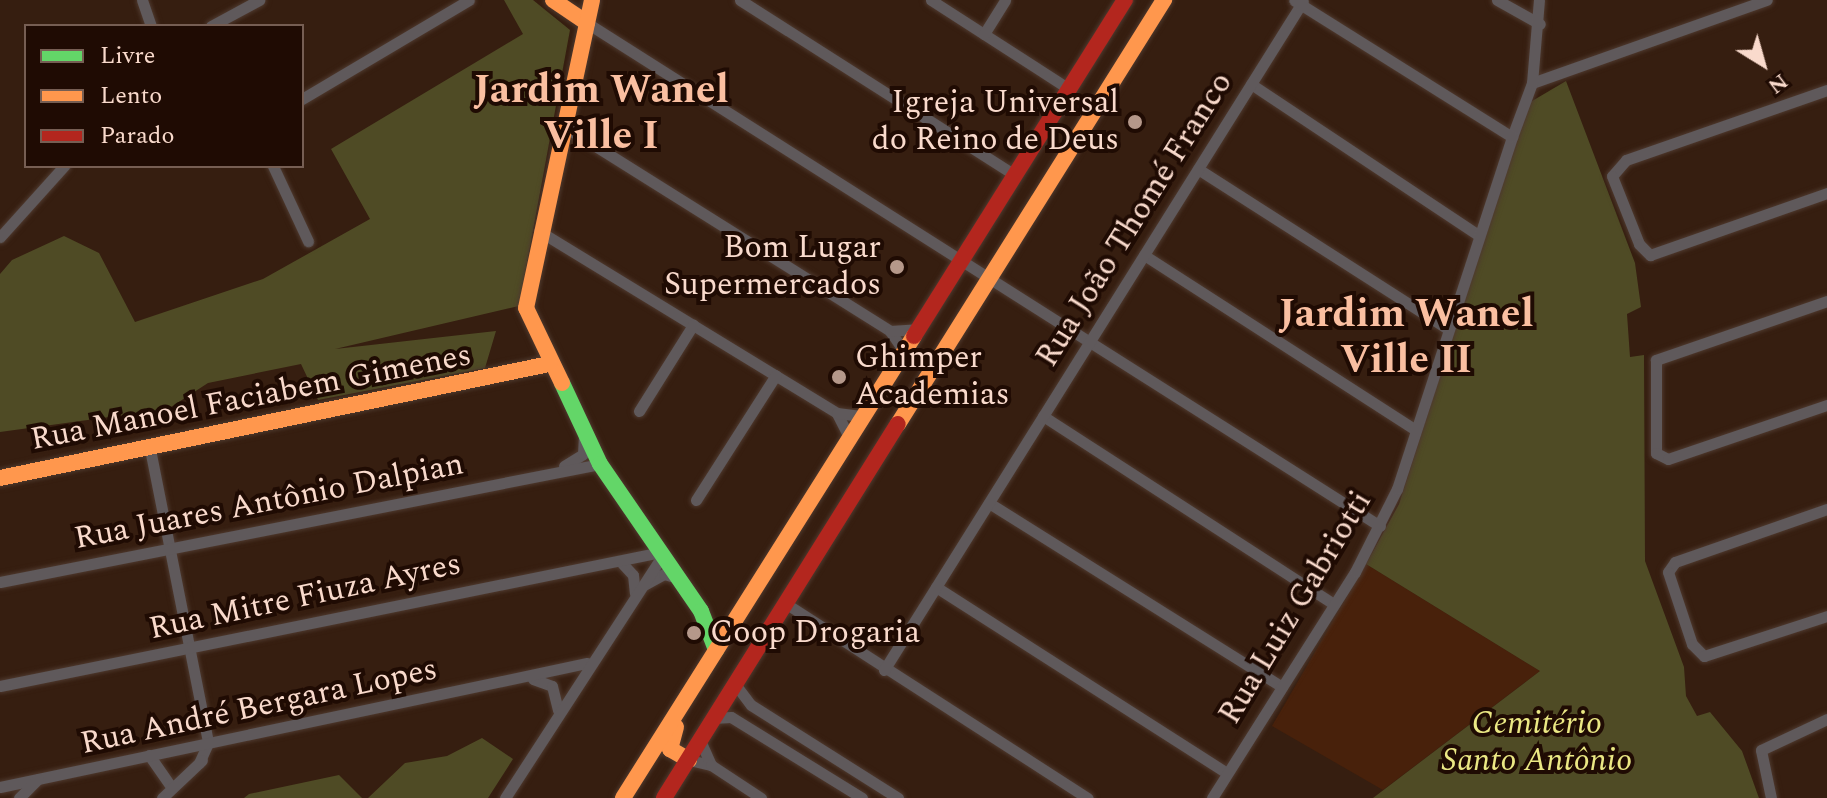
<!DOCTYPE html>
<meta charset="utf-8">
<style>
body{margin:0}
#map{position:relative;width:1827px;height:798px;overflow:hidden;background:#361e10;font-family:Spectral,serif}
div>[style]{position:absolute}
.built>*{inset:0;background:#48210b}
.green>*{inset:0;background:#4f4b25}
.roads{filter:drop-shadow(0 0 2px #4e392e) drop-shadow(0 0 2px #4e392e)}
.street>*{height:11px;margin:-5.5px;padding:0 5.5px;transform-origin:5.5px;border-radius:5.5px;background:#5f595b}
.fast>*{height:16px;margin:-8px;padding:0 8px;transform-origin:8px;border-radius:8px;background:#63d668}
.slow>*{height:16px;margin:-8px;padding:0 8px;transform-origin:8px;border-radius:8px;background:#ff974d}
.jam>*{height:16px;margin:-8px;padding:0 8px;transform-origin:8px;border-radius:8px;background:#b3261e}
.dots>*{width:22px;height:22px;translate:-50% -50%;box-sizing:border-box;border:4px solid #1f0b03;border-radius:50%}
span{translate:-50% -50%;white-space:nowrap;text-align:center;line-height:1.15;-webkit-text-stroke:8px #1f0b03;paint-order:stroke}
.poi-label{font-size:32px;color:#f9dacc}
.right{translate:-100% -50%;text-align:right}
.left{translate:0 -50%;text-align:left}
.street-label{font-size:32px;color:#f9dacc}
.park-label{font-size:32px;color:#ebe884;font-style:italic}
.district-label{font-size:40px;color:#fabfa1;font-weight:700}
.legend{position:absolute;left:24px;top:24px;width:280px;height:144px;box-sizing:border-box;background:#1f0b03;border:2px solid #765e53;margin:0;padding:10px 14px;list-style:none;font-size:24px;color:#f9dacc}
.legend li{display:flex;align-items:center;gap:16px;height:40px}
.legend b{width:40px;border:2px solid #765e53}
.north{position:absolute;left:1723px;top:24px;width:80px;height:80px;-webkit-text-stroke:6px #1f0b03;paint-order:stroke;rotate:143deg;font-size:22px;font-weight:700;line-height:32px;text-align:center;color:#f9dacc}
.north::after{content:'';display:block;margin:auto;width:28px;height:36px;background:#f9dacc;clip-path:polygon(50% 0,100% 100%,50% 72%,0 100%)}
</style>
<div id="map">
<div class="built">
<div style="clip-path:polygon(1366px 564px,1540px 671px,1383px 790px,1272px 726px)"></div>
</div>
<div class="green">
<div style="clip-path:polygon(504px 0,533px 0,570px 30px,519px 306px,335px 349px,496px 331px,485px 368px,318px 400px,301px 364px,208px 383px,168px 409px,0 432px,0 274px,12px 260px,64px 236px,99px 253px,135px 322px,263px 279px,370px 219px,331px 149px,523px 34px)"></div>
<div style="clip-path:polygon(1566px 81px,1635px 263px,1641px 307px,1627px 314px,1630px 357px,1644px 355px,1645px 561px,1684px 667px,1686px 696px,1697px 716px,1710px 712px,1742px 751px,1759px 798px,1373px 798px,1540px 671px,1366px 564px,1399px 504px,1527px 104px)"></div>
<div style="clip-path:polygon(482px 738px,513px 759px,488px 798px,368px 798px,405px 763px,447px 756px)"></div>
<div style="clip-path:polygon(339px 775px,362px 798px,244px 798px,249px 794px)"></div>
</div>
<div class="roads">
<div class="street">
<div style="left:142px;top:0;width:28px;rotate:71deg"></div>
<div style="left:740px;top:0;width:326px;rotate:32.5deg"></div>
<div style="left:931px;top:0;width:164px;rotate:32.8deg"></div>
<div style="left:1497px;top:0;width:49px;rotate:29.2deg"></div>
<div style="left:587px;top:23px;width:939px;rotate:32.39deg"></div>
<div style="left:211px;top:26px;width:55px;rotate:-28.4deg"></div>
<div style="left:984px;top:34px;width:40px;rotate:-58deg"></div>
<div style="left:1532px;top:83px;width:249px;rotate:-19.5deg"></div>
<div style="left:1251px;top:84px;width:273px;rotate:33.6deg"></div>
<div style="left:1827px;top:90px;width:213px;rotate:160.8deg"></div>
<div style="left:1626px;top:160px;width:21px;rotate:131deg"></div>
<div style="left:1612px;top:176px;width:73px;rotate:68.3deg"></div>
<div style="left:1639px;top:244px;width:16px;rotate:45deg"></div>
<div style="left:1650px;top:255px;width:188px;rotate:-19.3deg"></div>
<div style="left:302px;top:99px;width:194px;rotate:-30.7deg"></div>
<div style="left:562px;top:125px;width:387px;rotate:32.1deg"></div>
<div style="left:1512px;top:137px;width:58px;rotate:-69.7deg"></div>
<div style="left:1532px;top:83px;width:83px;rotate:-85.2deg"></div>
<div style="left:273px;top:166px;width:83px;rotate:65deg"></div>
<div style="left:1198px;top:169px;width:297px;rotate:32.6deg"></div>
<div style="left:539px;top:231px;width:349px;rotate:31.4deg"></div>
<div style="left:0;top:237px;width:96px;rotate:-48deg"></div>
<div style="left:1144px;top:255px;width:323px;rotate:32.8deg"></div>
<div style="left:1827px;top:301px;width:181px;rotate:161deg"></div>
<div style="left:1656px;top:360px;width:93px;rotate:90deg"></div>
<div style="left:1656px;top:453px;width:13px;rotate:27deg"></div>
<div style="left:1668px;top:459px;width:168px;rotate:-18.8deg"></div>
<div style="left:904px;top:351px;width:24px;rotate:-125deg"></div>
<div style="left:890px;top:331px;width:27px;rotate:-4deg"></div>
<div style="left:639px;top:411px;width:102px;rotate:-57.9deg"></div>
<div style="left:1043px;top:416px;width:346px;rotate:32.9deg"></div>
<div style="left:849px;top:437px;width:27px;rotate:-117deg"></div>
<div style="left:837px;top:413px;width:26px;rotate:7deg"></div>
<div style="left:150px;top:449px;width:300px;rotate:78.8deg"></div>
<div style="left:208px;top:743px;width:22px;rotate:114deg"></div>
<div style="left:564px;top:466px;width:22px;rotate:-32deg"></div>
<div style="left:583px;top:454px;width:19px;rotate:-87deg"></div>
<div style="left:696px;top:500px;width:148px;rotate:-57.4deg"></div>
<div style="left:989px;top:503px;width:346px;rotate:32.1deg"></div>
<div style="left:1827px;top:509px;width:161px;rotate:160.8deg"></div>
<div style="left:1675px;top:562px;width:12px;rotate:125deg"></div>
<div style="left:1668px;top:572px;width:76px;rotate:71.6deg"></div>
<div style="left:1692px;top:644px;width:17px;rotate:45deg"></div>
<div style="left:1704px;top:656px;width:129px;rotate:-18deg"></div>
<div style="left:620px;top:561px;width:19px;rotate:47deg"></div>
<div style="left:633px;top:575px;width:18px;rotate:84deg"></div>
<div style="left:0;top:582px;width:611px;rotate:-11.13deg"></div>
<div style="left:644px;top:585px;width:23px;rotate:-29deg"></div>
<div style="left:664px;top:574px;width:15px;rotate:16deg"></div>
<div style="left:936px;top:587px;width:345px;rotate:32.6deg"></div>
<div style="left:785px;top:603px;width:360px;rotate:32.8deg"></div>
<div style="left:884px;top:670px;width:789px;rotate:-57.94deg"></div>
<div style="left:533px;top:679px;width:20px;rotate:20deg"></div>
<div style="left:552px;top:686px;width:25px;rotate:76deg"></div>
<div style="left:735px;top:684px;width:26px;rotate:53deg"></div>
<div style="left:751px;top:705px;width:174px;rotate:32.3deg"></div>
<div style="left:0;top:686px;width:674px;rotate:-11.46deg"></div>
<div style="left:713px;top:718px;width:18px;rotate:-3deg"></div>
<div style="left:731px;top:717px;width:154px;rotate:31.7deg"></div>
<div style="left:149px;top:755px;width:40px;rotate:55.1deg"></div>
<div style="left:689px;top:760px;width:23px;rotate:13deg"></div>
<div style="left:711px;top:765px;width:27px;rotate:-114deg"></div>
<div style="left:711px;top:765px;width:60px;rotate:33.4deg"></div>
<div style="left:0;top:787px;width:600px;rotate:-11.93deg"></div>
<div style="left:19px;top:798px;width:27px;rotate:-45deg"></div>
<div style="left:162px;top:798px;width:55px;rotate:-43.5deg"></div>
<div style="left:505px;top:798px;width:290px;rotate:-57deg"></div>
<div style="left:1212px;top:798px;width:267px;rotate:-57.7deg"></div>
<div style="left:1355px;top:572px;width:93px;rotate:-63.2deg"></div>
<div style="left:1397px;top:489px;width:370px;rotate:-71.9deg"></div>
<div style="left:1512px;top:137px;width:257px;rotate:-147.9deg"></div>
<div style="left:1771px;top:798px;width:49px;rotate:-101.8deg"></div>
<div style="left:1761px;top:750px;width:73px;rotate:-25.2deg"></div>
</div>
<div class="fast">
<div style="left:562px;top:383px;width:89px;rotate:64.9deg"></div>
<div style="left:600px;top:464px;width:178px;rotate:55.5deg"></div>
<div style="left:701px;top:611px;width:42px;rotate:69deg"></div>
</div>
<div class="slow">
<div style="left:553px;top:0;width:41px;rotate:34.1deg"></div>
<div style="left:562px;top:383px;width:83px;rotate:-115.6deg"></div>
<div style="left:526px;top:308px;width:315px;rotate:-77.9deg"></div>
<div style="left:898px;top:424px;width:501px;rotate:-57.9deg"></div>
<div style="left:0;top:478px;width:561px;rotate:-11.73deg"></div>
<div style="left:676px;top:727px;width:23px;rotate:105deg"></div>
<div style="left:670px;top:749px;width:22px;rotate:30deg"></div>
<div style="left:623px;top:798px;width:546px;rotate:-57.79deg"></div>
</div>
<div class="jam">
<div style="left:914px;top:336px;width:397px;rotate:-57.9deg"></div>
<div style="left:664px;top:798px;width:441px;rotate:-58deg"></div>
</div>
</div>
<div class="dots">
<div style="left:1135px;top:122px;background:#b5988a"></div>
<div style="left:897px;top:267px;background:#b5988a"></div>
<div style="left:839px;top:377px;background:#b5988a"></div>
<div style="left:694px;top:633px;background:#b5988a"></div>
</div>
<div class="poi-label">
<span class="right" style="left:1119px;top:122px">Igreja Universal<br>do Reino de Deus</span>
<span class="right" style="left:881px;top:267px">Bom Lugar<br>Supermercados</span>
<span class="left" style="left:855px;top:377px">Ghimper<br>Academias</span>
<span class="left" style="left:710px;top:633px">Coop Drogaria</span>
</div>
<div class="street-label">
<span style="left:1135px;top:220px;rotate:-58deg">Rua João Thomé Franco</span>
<span style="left:251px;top:398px;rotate:-11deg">Rua Manoel Faciabem Gimenes</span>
<span style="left:269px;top:502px;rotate:-11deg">Rua Juares Antônio Dalpian</span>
<span style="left:305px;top:597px;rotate:-12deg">Rua Mitre Fiuza Ayres</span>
<span style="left:1296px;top:608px;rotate:-59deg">Rua Luiz Gabriotti</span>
<span style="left:259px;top:707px;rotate:-12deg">Rua André Bergara Lopes</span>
</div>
<div class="park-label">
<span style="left:1537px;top:743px">Cemitério<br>Santo Antônio</span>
</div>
<div class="district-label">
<span style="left:601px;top:114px">Jardim Wanel<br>Ville I</span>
<span style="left:1406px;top:338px">Jardim Wanel<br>Ville II</span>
</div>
<ul class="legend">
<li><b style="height:10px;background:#63d668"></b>Livre</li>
<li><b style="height:10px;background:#ff974d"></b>Lento</li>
<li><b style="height:10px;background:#b3261e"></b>Parado</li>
</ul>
<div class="north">N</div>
</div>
